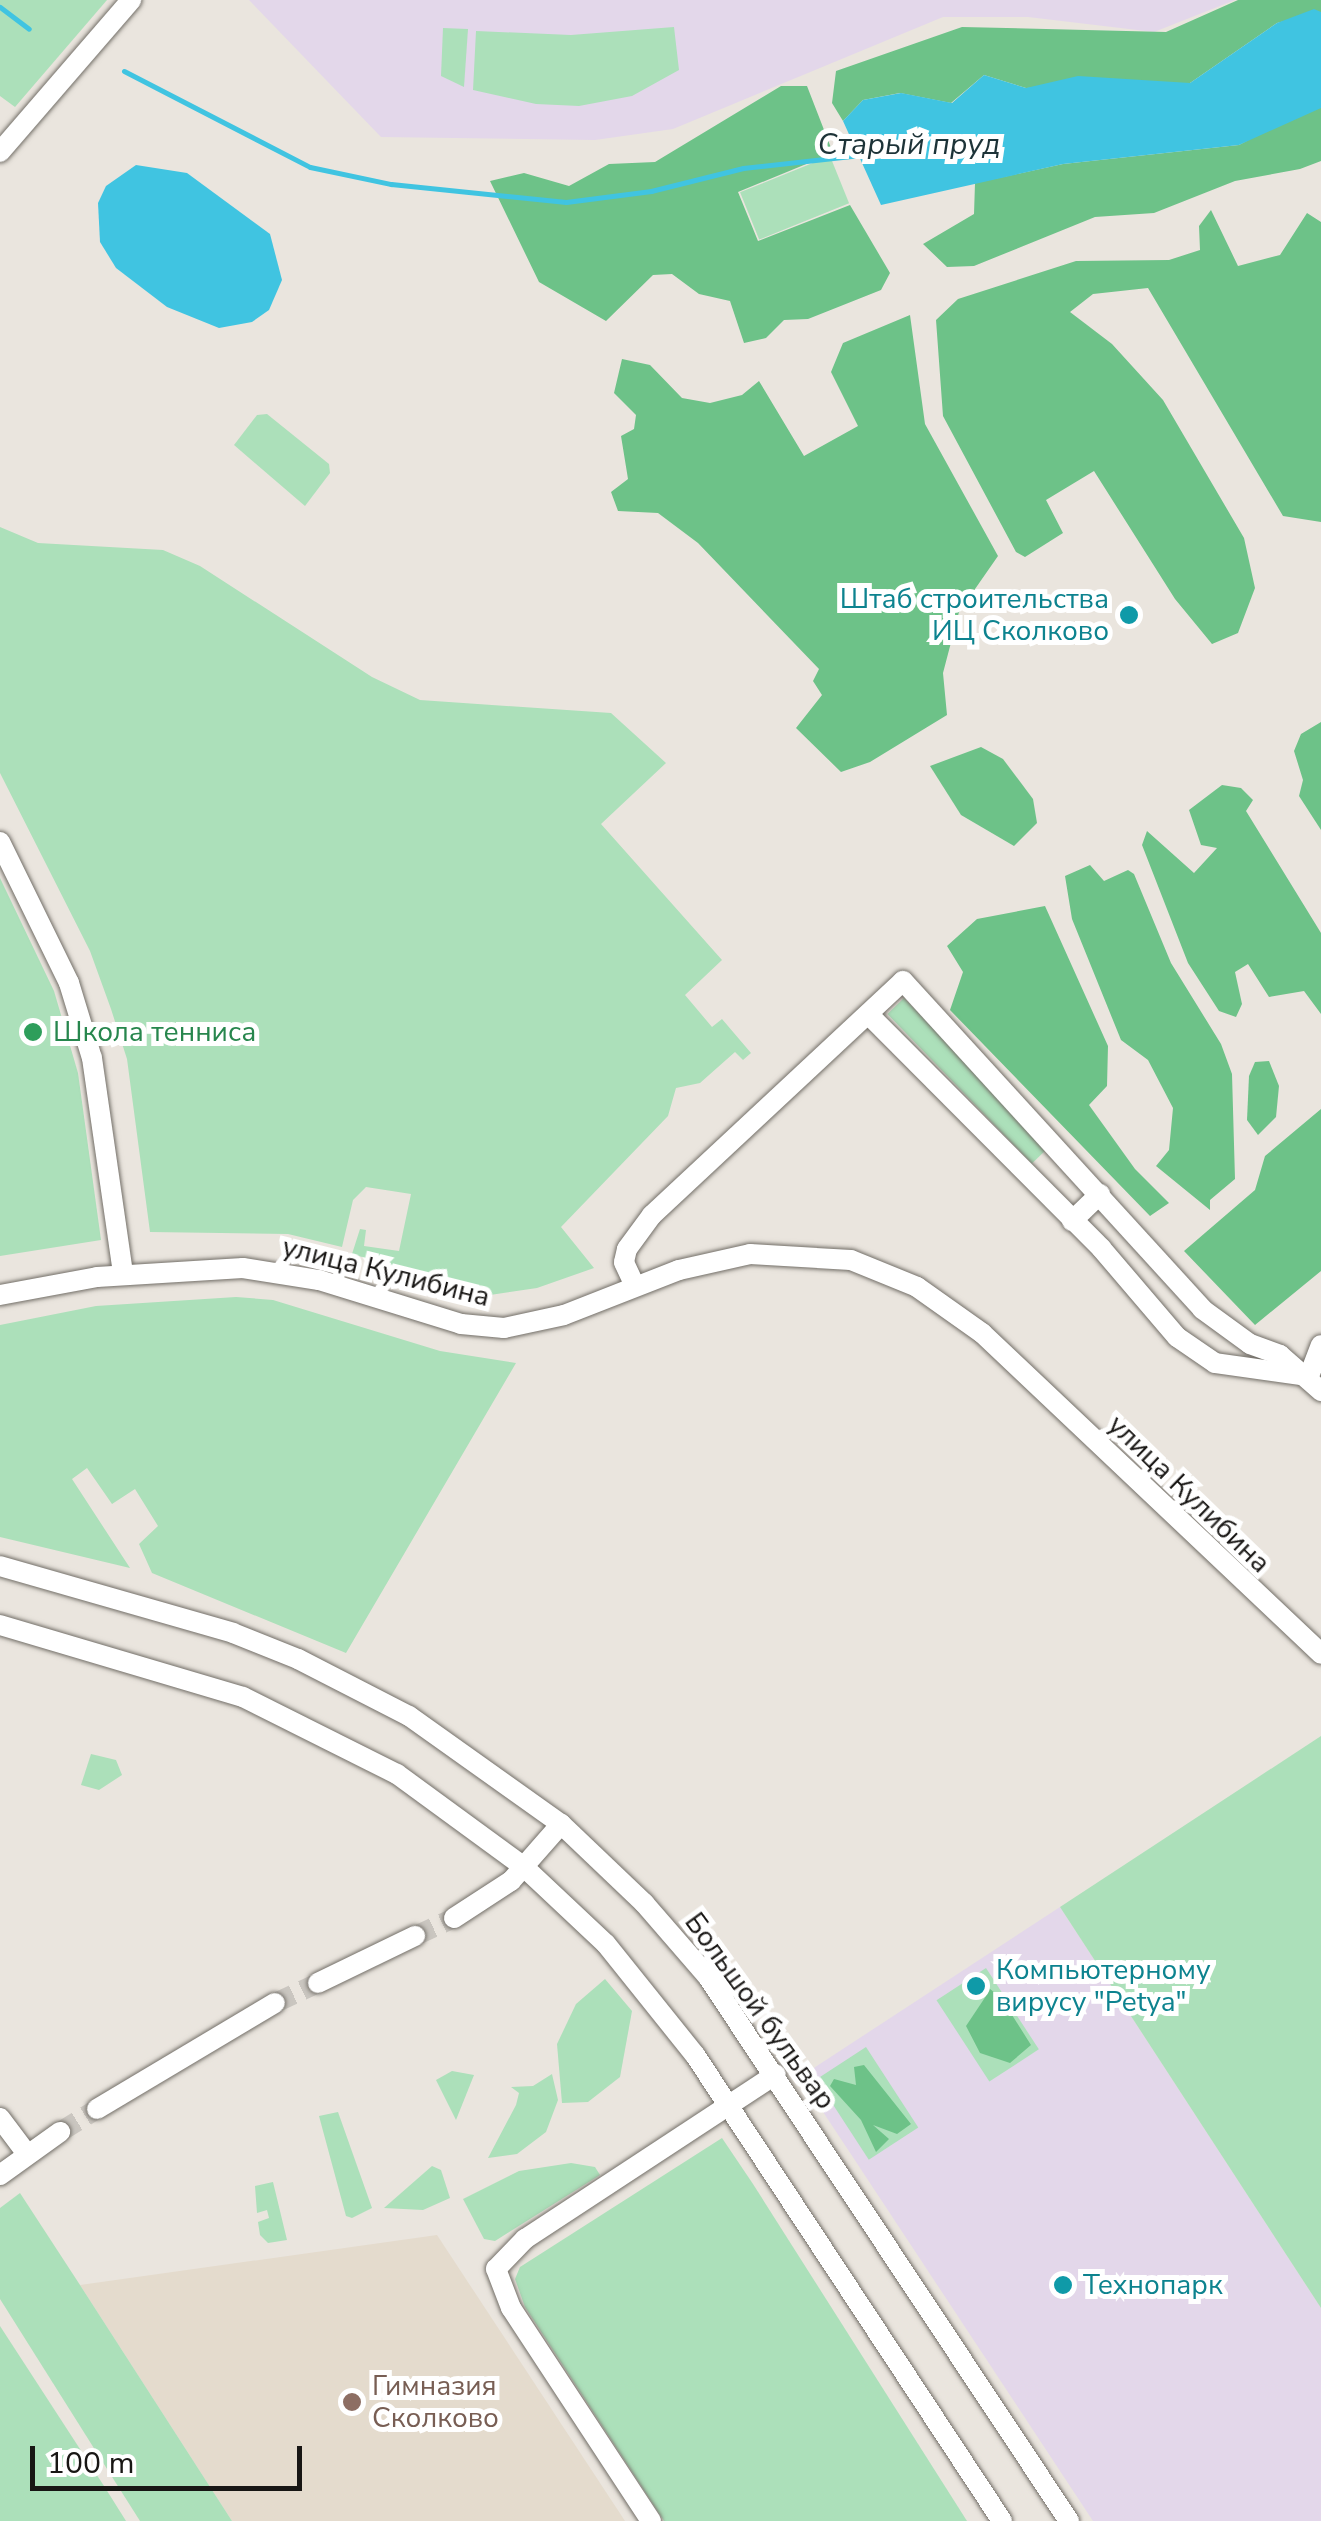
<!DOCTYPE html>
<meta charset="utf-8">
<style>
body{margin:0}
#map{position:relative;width:1321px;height:2521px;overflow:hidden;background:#eae5de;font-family:"Nunito Sans",sans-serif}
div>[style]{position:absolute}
.commercial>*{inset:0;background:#e3d7ea}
.built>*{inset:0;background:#e4dbcd}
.green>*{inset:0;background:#ace0ba;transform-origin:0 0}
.forest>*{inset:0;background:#6dc288}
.water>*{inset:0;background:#40c4e1}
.stream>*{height:5px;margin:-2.5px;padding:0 2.5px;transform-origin:2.5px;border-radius:2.5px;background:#40c4e1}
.minor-tunnel>*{height:20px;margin-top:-10px;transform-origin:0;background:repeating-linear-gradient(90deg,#cac6c0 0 20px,transparent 0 30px)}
.roads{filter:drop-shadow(0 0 2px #726e67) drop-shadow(0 0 2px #726e67)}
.minor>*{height:20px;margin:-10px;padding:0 10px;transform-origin:10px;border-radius:10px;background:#fff}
.dots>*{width:28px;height:28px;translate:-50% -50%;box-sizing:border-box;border:5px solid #fff;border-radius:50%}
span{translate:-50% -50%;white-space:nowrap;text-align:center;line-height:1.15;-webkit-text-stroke:10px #fff;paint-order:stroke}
.culture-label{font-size:28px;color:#0d838f}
.right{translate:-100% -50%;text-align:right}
.left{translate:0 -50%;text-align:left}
.leisure-label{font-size:28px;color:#27864d}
.street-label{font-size:28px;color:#181614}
.education-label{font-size:28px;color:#785e54}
.water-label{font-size:30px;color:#1d3338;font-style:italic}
.scale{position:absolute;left:30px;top:2446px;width:272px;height:45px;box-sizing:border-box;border:5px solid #181614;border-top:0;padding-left:12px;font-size:30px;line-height:35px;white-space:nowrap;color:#181614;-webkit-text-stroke:8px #fff;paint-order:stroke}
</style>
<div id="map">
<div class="commercial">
<div style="clip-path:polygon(249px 0,1235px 0,1154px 32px,1028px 17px,943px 17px,673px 129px,595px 140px,381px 137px)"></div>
<div style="clip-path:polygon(1060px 1907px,1321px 2308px,1321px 2521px,1093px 2521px,800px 2077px)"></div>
</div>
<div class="built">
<div style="clip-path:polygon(437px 2235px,625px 2521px,232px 2521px,80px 2285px)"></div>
</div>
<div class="green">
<div style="clip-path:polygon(0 0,107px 0,15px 107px,0 96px)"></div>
<div style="clip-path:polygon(674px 27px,679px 70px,632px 96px,579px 106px,536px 104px,473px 90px,476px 31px,571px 35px)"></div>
<div style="clip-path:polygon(443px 28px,468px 29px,464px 87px,441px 76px)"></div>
<div style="left:830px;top:156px;width:51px;height:97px;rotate:68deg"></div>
<div style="clip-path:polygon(267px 414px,329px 464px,330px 473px,305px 506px,234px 445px,257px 415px)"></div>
<div style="clip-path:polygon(0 527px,38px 543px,163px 550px,200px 566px,372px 677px,420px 700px,611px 713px,666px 763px,601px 824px,722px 960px,685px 995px,712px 1027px,722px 1019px,751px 1053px,743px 1060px,735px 1052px,700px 1083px,676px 1088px,668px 1116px,561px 1227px,594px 1268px,537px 1288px,490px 1295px,352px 1254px,360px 1229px,366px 1230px,364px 1246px,399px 1251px,411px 1194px,366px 1187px,353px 1200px,342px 1247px,288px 1234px,150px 1232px,127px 1059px,111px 1009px,90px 951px,0 773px)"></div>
<div style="clip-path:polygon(0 878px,54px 991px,78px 1073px,101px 1240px,0 1256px)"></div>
<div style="left:904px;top:998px;width:208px;height:23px;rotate:46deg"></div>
<div style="clip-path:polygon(236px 1297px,273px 1300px,440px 1351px,516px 1363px,346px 1653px,152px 1573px,139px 1544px,158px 1526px,135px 1489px,112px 1504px,87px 1468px,72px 1479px,130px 1568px,0 1537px,0 1325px,96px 1306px)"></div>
<div style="clip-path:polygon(1321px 1736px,1321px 2308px,1060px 1907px)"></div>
<div style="clip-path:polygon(91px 1754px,116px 1760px,122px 1775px,99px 1790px,81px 1785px)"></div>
<div style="left:986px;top:1968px;width:97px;height:59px;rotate:57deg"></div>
<div style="clip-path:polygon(605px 1979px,632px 2011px,620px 2077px,588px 2102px,562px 2103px,557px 2044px,576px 2004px)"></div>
<div style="left:866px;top:2047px;width:96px;height:59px;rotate:57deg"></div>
<div style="clip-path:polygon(452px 2071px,474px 2075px,456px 2120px,436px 2080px)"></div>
<div style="clip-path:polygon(552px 2074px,558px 2100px,546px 2132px,517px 2154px,488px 2158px,516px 2105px,519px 2093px,511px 2087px,533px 2086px)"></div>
<div style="clip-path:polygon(338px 2112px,372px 2208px,352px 2218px,346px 2216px,319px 2116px)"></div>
<div style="clip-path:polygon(722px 2138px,753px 2184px,967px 2521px,664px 2521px,525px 2307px,515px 2279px,520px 2267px)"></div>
<div style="clip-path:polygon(571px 2163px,595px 2167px,600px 2175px,495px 2241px,484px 2239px,463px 2199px,519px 2171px)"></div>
<div style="clip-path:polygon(432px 2166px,441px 2170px,450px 2198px,423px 2210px,384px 2208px)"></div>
<div style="clip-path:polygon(273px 2182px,287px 2240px,268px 2243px,260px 2235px,258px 2222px,269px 2218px,267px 2210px,257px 2213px,255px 2186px)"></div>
<div style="clip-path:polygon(20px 2193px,80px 2285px,232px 2521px,140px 2521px,114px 2480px,0 2299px,0 2208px)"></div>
<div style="clip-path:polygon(0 2326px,104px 2486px,126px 2521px,0 2521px)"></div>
</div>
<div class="forest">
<div style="clip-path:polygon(1238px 0,1321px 0,1321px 12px,1277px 23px,1190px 83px,1026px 88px,984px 75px,951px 103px,900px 93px,863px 100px,843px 121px,832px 103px,836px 71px,962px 27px,1166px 32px)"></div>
<div style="clip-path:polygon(781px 86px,807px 86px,833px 153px,738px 192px,758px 241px,850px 205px,890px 273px,881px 290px,808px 319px,784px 320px,766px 338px,744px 343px,730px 301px,699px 294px,672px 274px,653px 275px,606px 321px,539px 282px,490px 181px,524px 173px,569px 186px,609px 164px,655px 162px)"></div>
<div style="clip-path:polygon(1309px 108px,1321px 108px,1321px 161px,1300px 169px,1235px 181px,1154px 213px,1095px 217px,974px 266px,947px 267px,923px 244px,974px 214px,975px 183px,1063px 164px,1239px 145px)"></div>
<div style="clip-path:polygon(1211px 210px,1238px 266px,1280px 255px,1307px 213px,1321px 222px,1321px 522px,1283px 516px,1148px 288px,1093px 294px,1070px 312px,1112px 344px,1163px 400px,1244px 538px,1255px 588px,1238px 633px,1212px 644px,1175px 599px,1094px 471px,1046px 500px,1063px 533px,1025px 557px,1016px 552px,943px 416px,936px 320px,958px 299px,1076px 261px,1169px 260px,1200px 250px,1199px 226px)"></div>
<div style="clip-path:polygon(910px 315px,925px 424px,998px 556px,959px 612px,943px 673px,947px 715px,870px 762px,841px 772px,796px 728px,822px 695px,813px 681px,819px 669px,698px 543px,658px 513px,618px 511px,611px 492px,628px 479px,621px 436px,634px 429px,636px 415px,614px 393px,622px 359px,650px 365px,682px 398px,710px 403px,742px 395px,759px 381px,804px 456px,858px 426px,831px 372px,843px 343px)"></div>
<div style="clip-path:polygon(1321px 722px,1321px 830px,1299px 796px,1303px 780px,1294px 751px,1301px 734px)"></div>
<div style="clip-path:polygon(981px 747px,1003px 759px,1033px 799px,1037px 823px,1014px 846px,961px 815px,930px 766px)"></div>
<div style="clip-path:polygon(1222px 785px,1241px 788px,1253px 800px,1246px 811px,1321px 933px,1321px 1014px,1304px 991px,1269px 997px,1248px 964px,1235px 972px,1242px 1004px,1236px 1017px,1219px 1011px,1188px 963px,1142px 845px,1147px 831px,1194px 873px,1217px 848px,1201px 845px,1189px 810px)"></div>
<div style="clip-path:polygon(1090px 865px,1104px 881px,1128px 870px,1134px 874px,1171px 963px,1221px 1044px,1232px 1074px,1235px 1179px,1210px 1200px,1210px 1210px,1156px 1166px,1169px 1150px,1173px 1108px,1148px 1060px,1121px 1040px,1072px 919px,1065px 876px)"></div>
<div style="clip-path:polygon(1045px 906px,1108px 1046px,1107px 1086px,1089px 1105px,1135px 1169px,1169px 1203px,1150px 1216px,950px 1010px,963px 972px,947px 946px,977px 919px)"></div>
<div style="clip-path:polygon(1269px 1061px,1279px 1086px,1276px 1117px,1258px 1135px,1247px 1120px,1249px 1076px,1255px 1062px)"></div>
<div style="clip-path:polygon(1321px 1109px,1321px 1271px,1255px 1325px,1184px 1251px,1255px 1190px,1265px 1156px)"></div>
<div style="clip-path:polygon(983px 1983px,1002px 1999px,1031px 2045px,1010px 2063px,980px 2053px,966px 2026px,986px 1996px)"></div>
<div style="clip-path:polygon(864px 2065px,911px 2124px,897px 2134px,873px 2125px,889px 2139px,876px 2152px,861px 2120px,830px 2086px,834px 2079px,856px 2085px,854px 2067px)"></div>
</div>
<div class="water">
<div style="clip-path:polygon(1314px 9px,1321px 12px,1321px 108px,1239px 145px,1063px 164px,881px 205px,843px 121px,863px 100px,901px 93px,952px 103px,984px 75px,1026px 88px,1078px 76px,1190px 83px,1277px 23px)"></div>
<div style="clip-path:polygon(136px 165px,187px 173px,270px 234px,282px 280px,269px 310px,252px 322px,219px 328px,167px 307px,116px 268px,100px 242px,98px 203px,106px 186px)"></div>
</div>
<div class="stream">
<div style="left:0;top:7px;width:36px;rotate:37deg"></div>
<div style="left:124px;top:71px;width:209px;rotate:27.3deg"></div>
<div style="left:310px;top:167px;width:83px;rotate:11.9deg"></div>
<div style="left:391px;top:184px;width:176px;rotate:5.9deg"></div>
<div style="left:566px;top:202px;width:86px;rotate:-7.4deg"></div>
<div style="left:651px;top:191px;width:95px;rotate:-14deg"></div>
<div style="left:743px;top:168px;width:118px;rotate:-6.3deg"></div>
</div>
<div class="minor-tunnel">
<div style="left:415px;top:1936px;width:43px;rotate:-24.8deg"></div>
<div style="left:275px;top:2003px;width:47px;rotate:-24.9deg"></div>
<div style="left:60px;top:2132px;width:44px;rotate:-31.9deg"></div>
</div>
<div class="roads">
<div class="minor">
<div style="left:0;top:152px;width:201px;rotate:-49.2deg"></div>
<div style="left:0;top:842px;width:157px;rotate:63.9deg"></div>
<div style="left:69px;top:983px;width:78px;rotate:73deg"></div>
<div style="left:92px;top:1058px;width:218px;rotate:81.8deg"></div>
<div style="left:869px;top:1015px;width:329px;rotate:45.1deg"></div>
<div style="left:1101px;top:1248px;width:117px;rotate:49.5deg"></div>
<div style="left:1177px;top:1337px;width:46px;rotate:34.4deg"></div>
<div style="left:1215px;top:1363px;width:93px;rotate:8deg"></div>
<div style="left:1072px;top:1221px;width:39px;rotate:-44deg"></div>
<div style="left:635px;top:1286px;width:26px;rotate:-115deg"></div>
<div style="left:624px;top:1262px;width:13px;rotate:-77deg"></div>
<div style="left:627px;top:1249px;width:42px;rotate:-53.7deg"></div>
<div style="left:652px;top:1215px;width:343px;rotate:-43deg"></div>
<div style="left:903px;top:981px;width:444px;rotate:47.6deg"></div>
<div style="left:1202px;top:1309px;width:59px;rotate:36.1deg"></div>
<div style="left:1250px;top:1344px;width:32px;rotate:20deg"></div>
<div style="left:1280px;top:1355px;width:55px;rotate:41.3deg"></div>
<div style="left:0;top:1295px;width:99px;rotate:-10.5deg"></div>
<div style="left:97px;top:1277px;width:146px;rotate:-3.5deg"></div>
<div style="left:243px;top:1268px;width:77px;rotate:9deg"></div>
<div style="left:319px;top:1280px;width:149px;rotate:17.2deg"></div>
<div style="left:461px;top:1324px;width:43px;rotate:5.3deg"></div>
<div style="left:504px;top:1328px;width:61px;rotate:-12.2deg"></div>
<div style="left:564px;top:1315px;width:123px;rotate:-21.4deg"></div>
<div style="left:679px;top:1270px;width:73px;rotate:-12.7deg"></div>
<div style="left:750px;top:1254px;width:101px;rotate:3.4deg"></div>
<div style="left:851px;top:1260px;width:71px;rotate:22.2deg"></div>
<div style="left:917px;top:1287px;width:80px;rotate:35.3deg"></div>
<div style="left:982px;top:1333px;width:467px;rotate:43.4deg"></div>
<div style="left:1309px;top:1376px;width:33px;rotate:-69deg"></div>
<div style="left:0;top:1566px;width:242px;rotate:16deg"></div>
<div style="left:233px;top:1633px;width:70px;rotate:21.8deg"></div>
<div style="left:298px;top:1659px;width:125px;rotate:27.2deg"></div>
<div style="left:409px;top:1716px;width:186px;rotate:35.4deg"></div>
<div style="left:561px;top:1824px;width:115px;rotate:43.6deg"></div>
<div style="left:644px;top:1903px;width:98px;rotate:49.1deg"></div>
<div style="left:708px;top:1977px;width:653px;rotate:56.43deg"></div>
<div style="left:0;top:1625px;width:253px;rotate:16.5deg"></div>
<div style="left:243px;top:1697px;width:172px;rotate:26.6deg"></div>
<div style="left:397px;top:1774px;width:157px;rotate:36.2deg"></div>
<div style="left:524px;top:1867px;width:112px;rotate:43.2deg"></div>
<div style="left:606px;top:1944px;width:142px;rotate:51.3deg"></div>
<div style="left:695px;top:2055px;width:558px;rotate:56.62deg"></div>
<div style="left:454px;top:1918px;width:68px;rotate:-33deg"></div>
<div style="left:511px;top:1881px;width:76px;rotate:-48.7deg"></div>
<div style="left:318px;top:1983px;width:108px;rotate:-25.9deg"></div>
<div style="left:97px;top:2109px;width:207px;rotate:-30.8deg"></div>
<div style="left:0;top:2118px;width:45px;rotate:53.1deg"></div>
<div style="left:0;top:2175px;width:74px;rotate:-35.6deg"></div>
<div style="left:651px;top:2521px;width:255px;rotate:-123.3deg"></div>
<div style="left:511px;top:2308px;width:42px;rotate:-111deg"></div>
<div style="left:496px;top:2269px;width:42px;rotate:-46deg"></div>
<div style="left:525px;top:2239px;width:300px;rotate:-33.3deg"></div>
</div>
</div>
<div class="dots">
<div style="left:1129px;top:615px;background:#0f9aa8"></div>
<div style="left:33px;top:1032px;background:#2e9e5b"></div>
<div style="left:976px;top:1986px;background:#0f9aa8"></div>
<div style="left:1063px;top:2285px;background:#0f9aa8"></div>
<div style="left:352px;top:2402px;background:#8d6e63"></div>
</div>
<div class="culture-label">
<span class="right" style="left:1109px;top:615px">Штаб строительства<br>ИЦ Сколково</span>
<span class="left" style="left:996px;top:1986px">Компьютерному<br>вирусу "Petya"</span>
<span class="left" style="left:1083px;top:2285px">Технопарк</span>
</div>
<div class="leisure-label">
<span class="left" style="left:53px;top:1032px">Школа тенниса</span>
</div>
<div class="street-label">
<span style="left:386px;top:1272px;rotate:14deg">улица Кулибина</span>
<span style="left:1189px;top:1494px;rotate:44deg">улица Кулибина</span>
<span style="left:760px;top:2011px;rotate:54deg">Большой бульвар</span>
</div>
<div class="education-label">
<span class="left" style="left:372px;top:2402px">Гимназия<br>Сколково</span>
</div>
<div class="water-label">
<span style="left:909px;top:145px">Старый пруд</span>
</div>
<div class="scale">100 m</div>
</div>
